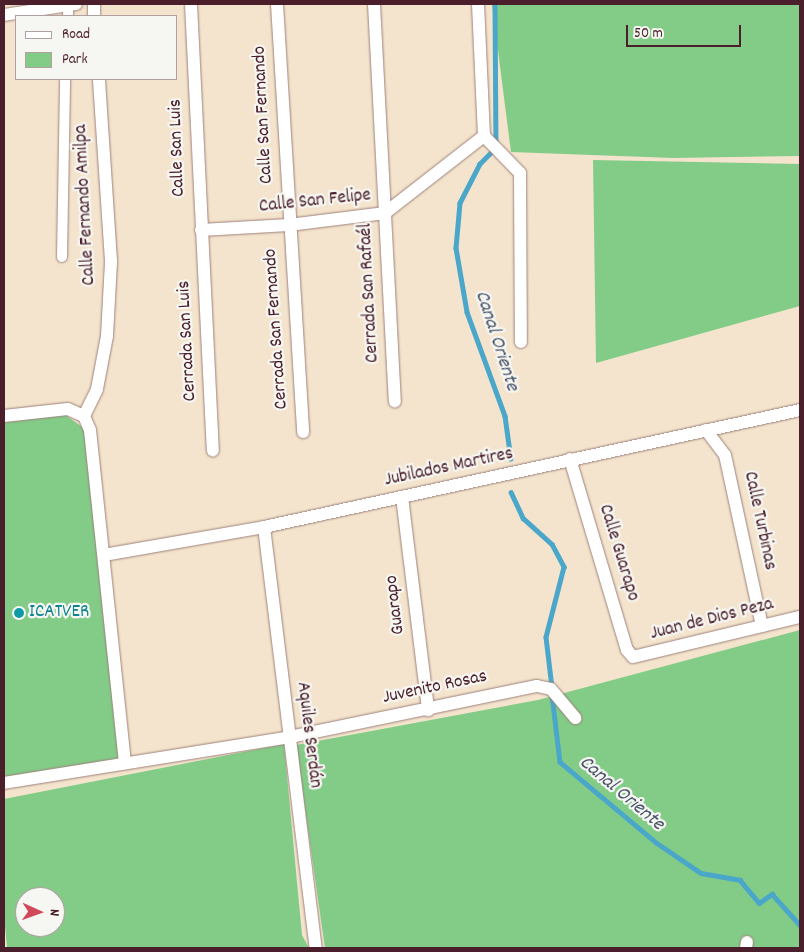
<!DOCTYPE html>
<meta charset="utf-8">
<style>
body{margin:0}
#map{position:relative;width:804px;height:952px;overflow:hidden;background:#f4e4cd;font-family:Dekko,sans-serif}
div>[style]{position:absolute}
.green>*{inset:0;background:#83cc88}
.stream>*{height:4.5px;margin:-2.25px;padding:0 2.25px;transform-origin:2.25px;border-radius:2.25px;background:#4ba7c9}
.roads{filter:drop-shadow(0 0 1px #9f827c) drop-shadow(0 0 1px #9f827c)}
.pedestrian>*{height:10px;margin:-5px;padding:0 5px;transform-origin:5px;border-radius:5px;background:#fff}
.minor>*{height:12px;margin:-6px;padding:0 6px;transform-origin:6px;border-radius:6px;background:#fff}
.dots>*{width:14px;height:14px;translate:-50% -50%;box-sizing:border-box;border:2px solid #f6f6f2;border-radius:50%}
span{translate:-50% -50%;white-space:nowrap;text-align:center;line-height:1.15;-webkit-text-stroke:4.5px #f6f6f2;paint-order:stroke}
.street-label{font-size:19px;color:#4a1f2b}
.culture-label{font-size:19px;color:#0d838f}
.left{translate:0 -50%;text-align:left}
.water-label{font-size:20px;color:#4a556a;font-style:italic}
.frame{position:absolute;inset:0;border:5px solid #4a1f2b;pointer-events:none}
.legend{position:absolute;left:15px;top:15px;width:162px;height:65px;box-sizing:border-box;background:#f6f6f2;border:1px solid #b1a0a2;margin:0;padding:6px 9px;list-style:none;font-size:15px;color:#4a1f2b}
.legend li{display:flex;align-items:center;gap:10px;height:25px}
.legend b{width:25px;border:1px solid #b1a0a2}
.north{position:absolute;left:15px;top:887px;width:50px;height:50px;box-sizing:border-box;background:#f6f6f2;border:1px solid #b1a0a2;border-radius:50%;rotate:92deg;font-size:14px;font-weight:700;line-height:20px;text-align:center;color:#4a1f2b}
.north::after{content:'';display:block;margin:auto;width:18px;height:22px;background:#d1495b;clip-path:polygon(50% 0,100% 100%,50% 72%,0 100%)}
.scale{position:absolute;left:626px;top:25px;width:115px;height:22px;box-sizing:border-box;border:2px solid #4a1f2b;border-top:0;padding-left:6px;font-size:15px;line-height:18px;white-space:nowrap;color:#4a1f2b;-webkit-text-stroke:4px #f6f6f2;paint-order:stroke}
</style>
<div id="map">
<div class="green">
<div style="clip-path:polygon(492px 4px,800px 4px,800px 156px,673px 158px,511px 152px)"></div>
<div style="clip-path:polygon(593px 160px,800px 164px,800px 306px,596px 363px)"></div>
<div style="clip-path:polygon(64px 414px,85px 429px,120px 759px,4px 784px,4px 422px)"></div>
<div style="clip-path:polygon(800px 630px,800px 948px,325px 948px,296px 745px,538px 700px)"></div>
<div style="clip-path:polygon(evenodd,284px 744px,302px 935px,309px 948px,7px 948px,4px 915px,4px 799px,284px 744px,25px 897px,55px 897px,55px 927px,25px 927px,25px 897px)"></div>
</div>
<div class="stream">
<div style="left:495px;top:4px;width:144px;rotate:89.6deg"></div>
<div style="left:496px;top:148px;width:23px;rotate:135deg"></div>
<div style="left:480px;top:164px;width:44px;rotate:117.1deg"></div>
<div style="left:460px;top:203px;width:45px;rotate:95.1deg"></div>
<div style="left:456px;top:248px;width:65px;rotate:80.2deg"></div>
<div style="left:467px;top:312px;width:111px;rotate:69.9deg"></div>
<div style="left:505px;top:416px;width:43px;rotate:82.1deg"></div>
<div style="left:511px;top:492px;width:29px;rotate:65deg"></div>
<div style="left:523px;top:518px;width:39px;rotate:42deg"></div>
<div style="left:552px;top:544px;width:26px;rotate:62deg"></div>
<div style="left:564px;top:567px;width:72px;rotate:104.4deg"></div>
<div style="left:546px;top:637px;width:50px;rotate:83.2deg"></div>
<div style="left:552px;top:695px;width:67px;rotate:83.2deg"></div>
<div style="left:560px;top:762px;width:126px;rotate:39.9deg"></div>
<div style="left:657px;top:843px;width:53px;rotate:34.3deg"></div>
<div style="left:701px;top:873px;width:40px;rotate:10deg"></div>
<div style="left:740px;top:880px;width:30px;rotate:50deg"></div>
<div style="left:759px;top:903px;width:16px;rotate:-35deg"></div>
<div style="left:772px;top:894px;width:42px;rotate:47.9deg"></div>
</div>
<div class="roads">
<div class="pedestrian">
<div style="left:68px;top:16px;width:11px;rotate:-90deg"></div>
<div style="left:62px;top:257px;width:178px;rotate:-89deg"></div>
</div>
<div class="minor">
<div style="left:94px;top:4px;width:12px;rotate:90deg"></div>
<div style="left:191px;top:4px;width:447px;rotate:87.2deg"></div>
<div style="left:277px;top:4px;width:429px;rotate:86.5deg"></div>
<div style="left:374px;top:4px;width:398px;rotate:87deg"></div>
<div style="left:478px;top:4px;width:132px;rotate:87.4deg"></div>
<div style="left:4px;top:15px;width:73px;rotate:-8.7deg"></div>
<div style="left:484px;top:136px;width:52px;rotate:45.8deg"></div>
<div style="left:520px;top:173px;width:169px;rotate:89.7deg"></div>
<div style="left:201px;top:230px;width:88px;rotate:-3.3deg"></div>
<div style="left:289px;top:225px;width:97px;rotate:-7.1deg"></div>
<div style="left:385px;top:213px;width:125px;rotate:-37.9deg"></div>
<div style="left:4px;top:416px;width:64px;rotate:-6.2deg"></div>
<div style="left:68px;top:409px;width:17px;rotate:24deg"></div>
<div style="left:84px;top:416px;width:15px;rotate:67deg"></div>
<div style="left:90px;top:430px;width:335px;rotate:84deg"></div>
<div style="left:84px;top:416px;width:30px;rotate:-64deg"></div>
<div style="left:97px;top:389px;width:54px;rotate:-79.3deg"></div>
<div style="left:107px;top:336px;width:75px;rotate:-86.9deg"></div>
<div style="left:111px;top:261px;width:182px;rotate:-93.8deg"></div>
<div style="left:706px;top:430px;width:31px;rotate:53deg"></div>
<div style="left:725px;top:455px;width:175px;rotate:77.8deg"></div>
<div style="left:570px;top:459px;width:199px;rotate:73.4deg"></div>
<div style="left:627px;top:650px;width:9px;rotate:49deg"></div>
<div style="left:633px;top:657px;width:172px;rotate:-13.5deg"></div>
<div style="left:402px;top:497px;width:215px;rotate:83deg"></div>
<div style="left:264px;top:527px;width:424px;rotate:83deg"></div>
<div style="left:104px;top:555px;width:162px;rotate:-9.9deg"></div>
<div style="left:264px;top:527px;width:549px;rotate:-12.31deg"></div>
<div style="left:4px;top:783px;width:290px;rotate:-9.1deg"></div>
<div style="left:290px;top:737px;width:252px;rotate:-11.7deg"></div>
<div style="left:537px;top:686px;width:14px;rotate:12deg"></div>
<div style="left:551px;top:689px;width:38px;rotate:50deg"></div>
<div style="left:746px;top:948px;width:6px;rotate:-81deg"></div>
</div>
</div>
<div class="dots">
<div style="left:19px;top:613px;background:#0f9aa8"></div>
</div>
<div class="street-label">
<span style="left:264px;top:115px;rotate:-93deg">Calle San Fernando</span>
<span style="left:178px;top:148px;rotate:-92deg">Calle San Luis</span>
<span style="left:315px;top:202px;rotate:-6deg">Calle San Felipe</span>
<span style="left:86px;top:205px;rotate:-93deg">Calle Fernando Amilpa</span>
<span style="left:370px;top:293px;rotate:-93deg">Cerrada San Rafaél</span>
<span style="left:277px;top:329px;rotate:-94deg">Cerrada San Fernando</span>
<span style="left:188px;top:341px;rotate:-93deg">Cerrada San Luis</span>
<span style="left:449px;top:468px;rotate:-12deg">Jubilados Martires</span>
<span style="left:759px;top:521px;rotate:78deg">Calle Turbinas</span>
<span style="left:618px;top:553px;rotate:73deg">Calle Guarapo</span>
<span style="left:396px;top:605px;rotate:-97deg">Guarapo</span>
<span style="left:712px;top:620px;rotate:-14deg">Juan de Dios Peza</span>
<span style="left:435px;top:688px;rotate:-12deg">Juvenito Rosas</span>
<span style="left:308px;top:735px;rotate:83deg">Aquiles Serdán</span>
</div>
<div class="culture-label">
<span class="left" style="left:29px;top:613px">ICATVER</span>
</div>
<div class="water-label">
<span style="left:496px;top:341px;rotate:72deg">Canal Oriente</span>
<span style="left:621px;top:794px;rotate:40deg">Canal Oriente</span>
</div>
<div class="frame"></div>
<ul class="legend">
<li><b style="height:6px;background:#fff"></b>Road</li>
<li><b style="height:14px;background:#83cc88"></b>Park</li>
</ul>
<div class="north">N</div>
<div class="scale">50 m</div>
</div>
